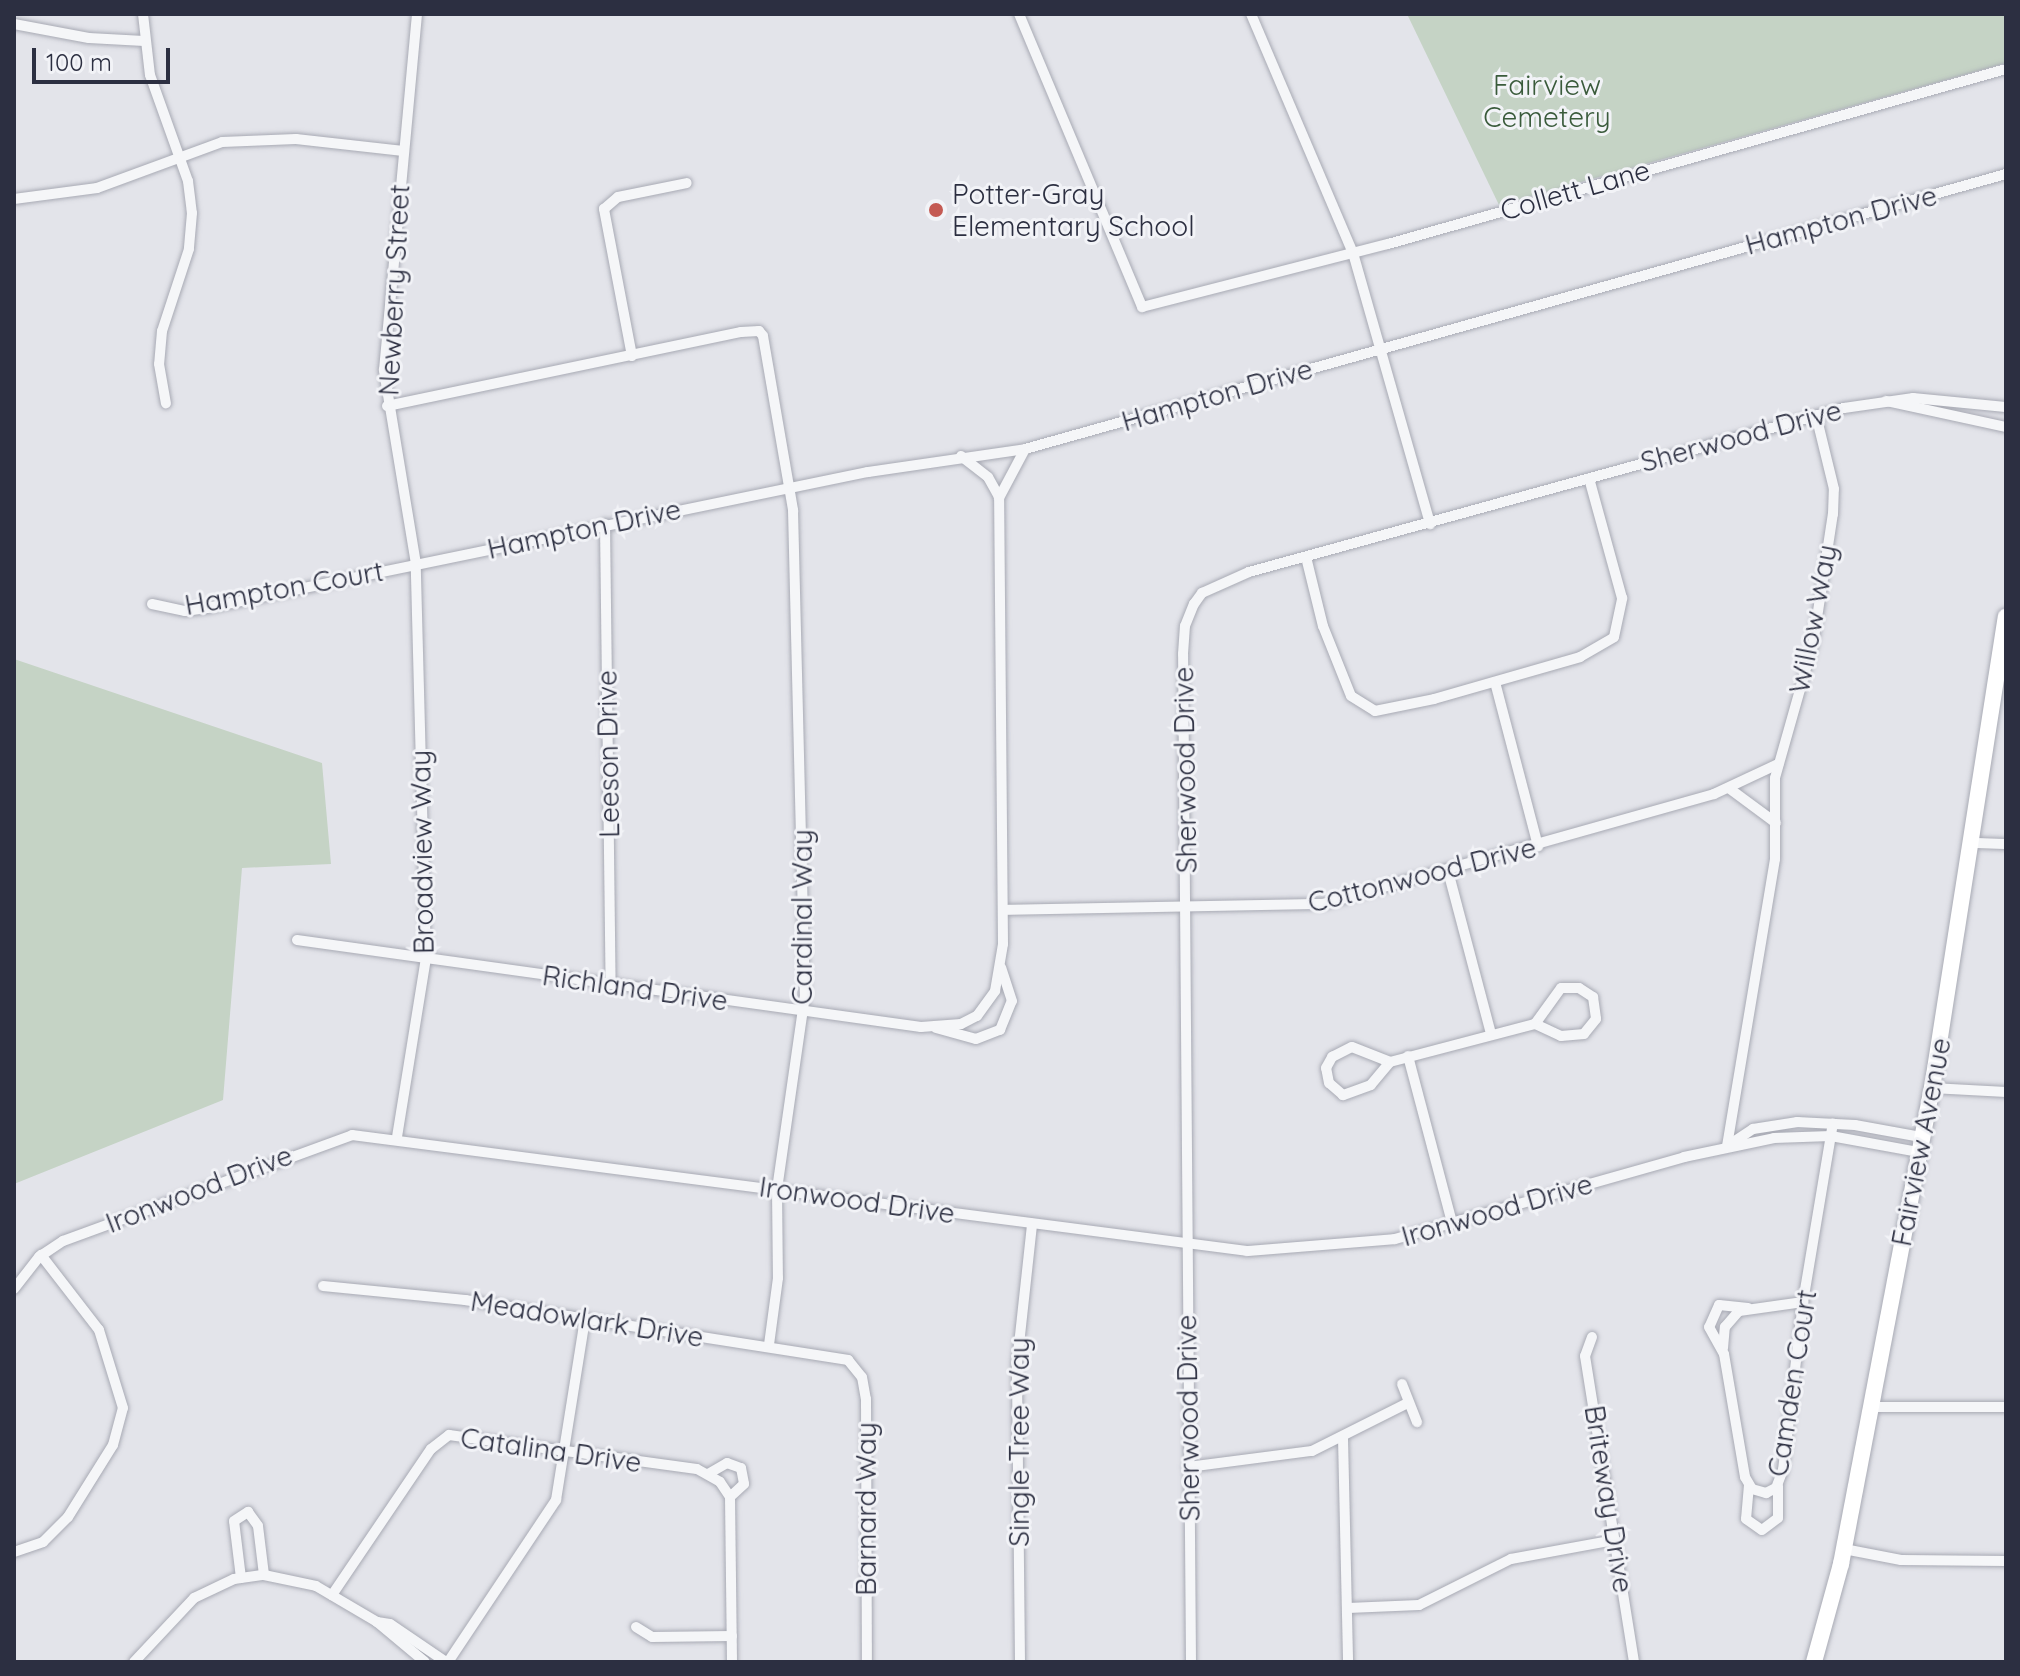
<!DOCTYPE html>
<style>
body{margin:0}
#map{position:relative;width:2020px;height:1676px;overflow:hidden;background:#e3e4ea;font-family:Quicksand,sans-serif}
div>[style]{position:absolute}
.green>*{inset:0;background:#c5d3c5}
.roads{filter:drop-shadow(0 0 2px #a8aab4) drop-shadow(0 0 2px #a8aab4)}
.minor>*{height:10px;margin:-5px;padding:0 5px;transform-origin:5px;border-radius:5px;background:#f5f6f8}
.primary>*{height:16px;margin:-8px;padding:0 8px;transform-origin:8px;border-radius:8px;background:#fff}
.dots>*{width:22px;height:22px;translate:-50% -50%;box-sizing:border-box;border:4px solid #f2f3f7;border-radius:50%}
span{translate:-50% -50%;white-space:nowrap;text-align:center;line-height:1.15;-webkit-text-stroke:6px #f2f3f7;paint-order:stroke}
.park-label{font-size:28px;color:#3a5b3b}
.street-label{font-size:28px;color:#2c2f41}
.poi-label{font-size:28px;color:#2c2f41}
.left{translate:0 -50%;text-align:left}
.frame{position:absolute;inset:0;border:16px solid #2c2f41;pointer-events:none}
.scale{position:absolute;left:32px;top:48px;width:138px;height:36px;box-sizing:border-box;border:4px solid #2c2f41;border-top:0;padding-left:10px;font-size:24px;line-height:28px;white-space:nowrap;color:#2c2f41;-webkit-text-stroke:6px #f2f3f7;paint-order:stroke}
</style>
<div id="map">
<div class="green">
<div style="clip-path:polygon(1407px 14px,2006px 14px,2006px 63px,1499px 205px)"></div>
<div style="clip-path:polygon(14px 659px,322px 763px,331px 864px,242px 868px,223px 1100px,14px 1184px)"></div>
</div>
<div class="roads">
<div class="minor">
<div style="left:143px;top:14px;width:61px;rotate:83.5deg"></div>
<div style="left:150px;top:75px;width:113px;rotate:70.3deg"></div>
<div style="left:188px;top:181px;width:32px;rotate:83deg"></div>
<div style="left:192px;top:213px;width:36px;rotate:95deg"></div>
<div style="left:189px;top:249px;width:86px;rotate:108.2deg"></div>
<div style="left:162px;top:331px;width:33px;rotate:95deg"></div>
<div style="left:159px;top:364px;width:40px;rotate:80deg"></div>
<div style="left:1019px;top:14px;width:318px;rotate:67.2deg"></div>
<div style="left:1142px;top:307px;width:254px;rotate:-14.4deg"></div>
<div style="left:1388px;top:244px;width:642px;rotate:-15.81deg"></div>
<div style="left:1251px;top:14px;width:260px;rotate:66.9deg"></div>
<div style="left:1353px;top:253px;width:282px;rotate:74.1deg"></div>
<div style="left:14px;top:24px;width:76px;rotate:10.6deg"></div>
<div style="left:89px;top:38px;width:55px;rotate:3.1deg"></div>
<div style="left:14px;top:199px;width:84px;rotate:-7.5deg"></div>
<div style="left:97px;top:188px;width:133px;rotate:-20.2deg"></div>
<div style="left:222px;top:142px;width:74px;rotate:-2.3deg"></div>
<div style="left:296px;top:139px;width:108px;rotate:6.4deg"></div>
<div style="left:632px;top:356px;width:150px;rotate:-100.8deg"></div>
<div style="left:604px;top:209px;width:18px;rotate:-41deg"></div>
<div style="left:618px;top:197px;width:70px;rotate:-11.5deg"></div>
<div style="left:1886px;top:401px;width:123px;rotate:12.2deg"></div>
<div style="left:387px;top:406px;width:362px;rotate:-11.8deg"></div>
<div style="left:741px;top:332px;width:18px;rotate:-3deg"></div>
<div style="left:759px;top:331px;width:6px;rotate:51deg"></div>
<div style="left:763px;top:336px;width:177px;rotate:80.2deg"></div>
<div style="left:793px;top:510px;width:485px;rotate:88.6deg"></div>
<div style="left:805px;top:995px;width:196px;rotate:98.2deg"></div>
<div style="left:777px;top:1189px;width:89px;rotate:89.4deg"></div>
<div style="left:778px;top:1278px;width:68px;rotate:97.7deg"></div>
<div style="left:961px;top:456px;width:34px;rotate:38deg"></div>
<div style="left:988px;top:477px;width:23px;rotate:61deg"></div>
<div style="left:605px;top:524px;width:460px;rotate:89.3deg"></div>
<div style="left:1306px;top:557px;width:71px;rotate:76.2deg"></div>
<div style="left:1323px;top:626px;width:75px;rotate:68.2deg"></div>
<div style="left:1351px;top:696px;width:28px;rotate:32deg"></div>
<div style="left:1375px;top:711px;width:60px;rotate:-11.5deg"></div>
<div style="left:1434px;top:699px;width:152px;rotate:-16deg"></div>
<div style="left:1580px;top:657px;width:39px;rotate:-30deg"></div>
<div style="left:1614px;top:637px;width:40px;rotate:-78deg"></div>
<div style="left:1622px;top:598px;width:124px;rotate:-105.4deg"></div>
<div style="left:152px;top:604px;width:34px;rotate:12deg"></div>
<div style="left:185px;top:611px;width:22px;rotate:-8deg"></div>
<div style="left:207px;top:608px;width:675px;rotate:-11.63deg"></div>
<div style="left:868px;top:472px;width:159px;rotate:-8.3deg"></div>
<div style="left:1025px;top:449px;width:1019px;rotate:-15.66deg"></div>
<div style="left:1495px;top:682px;width:170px;rotate:75.3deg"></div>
<div style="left:1730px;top:789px;width:57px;rotate:36.5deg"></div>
<div style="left:1975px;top:843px;width:31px;rotate:2deg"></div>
<div style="left:1448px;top:871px;width:169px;rotate:75.2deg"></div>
<div style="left:1003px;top:910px;width:320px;rotate:-1.1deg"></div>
<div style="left:1323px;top:904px;width:406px;rotate:-15.7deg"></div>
<div style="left:1714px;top:794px;width:71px;rotate:-25.1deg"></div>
<div style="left:297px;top:940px;width:630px;rotate:7.94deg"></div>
<div style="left:921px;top:1027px;width:40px;rotate:-4.3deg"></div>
<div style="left:961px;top:1024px;width:18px;rotate:-27deg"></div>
<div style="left:977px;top:1016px;width:31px;rotate:-54deg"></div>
<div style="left:995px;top:991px;width:48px;rotate:-80.3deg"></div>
<div style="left:1003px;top:944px;width:446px;rotate:-90.5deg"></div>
<div style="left:999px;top:498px;width:55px;rotate:-62deg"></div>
<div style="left:1561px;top:988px;width:18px"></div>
<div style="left:1579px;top:988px;width:17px;rotate:33deg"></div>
<div style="left:1593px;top:997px;width:22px;rotate:82deg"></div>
<div style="left:1596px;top:1019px;width:19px;rotate:129deg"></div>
<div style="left:1584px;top:1034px;width:23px;rotate:175deg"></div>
<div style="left:1561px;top:1036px;width:29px;rotate:-155deg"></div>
<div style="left:1535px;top:1024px;width:44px;rotate:-54.2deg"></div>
<div style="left:936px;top:1028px;width:41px;rotate:15.4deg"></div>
<div style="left:976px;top:1039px;width:26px;rotate:-21deg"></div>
<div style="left:1000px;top:1030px;width:31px;rotate:-68deg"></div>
<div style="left:1012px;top:1001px;width:35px;rotate:-108deg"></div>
<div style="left:1352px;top:1047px;width:41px;rotate:21.5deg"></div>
<div style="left:1390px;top:1062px;width:30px;rotate:130deg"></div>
<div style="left:1371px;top:1085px;width:30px;rotate:160deg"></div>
<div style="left:1343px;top:1095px;width:18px;rotate:-139deg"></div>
<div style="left:1329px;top:1083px;width:15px;rotate:-101deg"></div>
<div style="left:1326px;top:1068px;width:13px;rotate:-61deg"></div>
<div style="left:1332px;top:1057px;width:22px;rotate:-27deg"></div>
<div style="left:1408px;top:1056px;width:173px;rotate:75.2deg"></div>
<div style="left:1390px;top:1062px;width:150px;rotate:-14.7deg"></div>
<div style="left:1932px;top:1088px;width:74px;rotate:3.1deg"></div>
<div style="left:397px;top:1137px;width:181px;rotate:-80.8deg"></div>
<div style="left:426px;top:958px;width:394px;rotate:-91.5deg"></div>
<div style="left:416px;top:564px;width:197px;rotate:-99.4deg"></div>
<div style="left:384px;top:370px;width:358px;rotate:-84.7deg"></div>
<div style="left:1729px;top:1145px;width:29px;rotate:-34deg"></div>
<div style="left:1753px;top:1129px;width:45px;rotate:-9deg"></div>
<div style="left:1797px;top:1122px;width:58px;rotate:3deg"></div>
<div style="left:1855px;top:1125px;width:67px;rotate:10.3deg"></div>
<div style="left:1727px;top:1146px;width:291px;rotate:-80.5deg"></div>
<div style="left:1775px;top:859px;width:81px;rotate:-90deg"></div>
<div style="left:1775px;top:778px;width:139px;rotate:-74.2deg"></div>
<div style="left:1813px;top:644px;width:132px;rotate:-81.3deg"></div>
<div style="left:1833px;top:514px;width:25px;rotate:-88deg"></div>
<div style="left:1834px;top:489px;width:76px;rotate:-103.7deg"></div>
<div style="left:323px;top:1286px;width:143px;rotate:5.6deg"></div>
<div style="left:465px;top:1300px;width:388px;rotate:8.9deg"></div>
<div style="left:848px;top:1360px;width:22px;rotate:51deg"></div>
<div style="left:862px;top:1377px;width:22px;rotate:80deg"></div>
<div style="left:866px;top:1399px;width:263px;rotate:89.8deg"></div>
<div style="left:14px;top:1289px;width:41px;rotate:-52deg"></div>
<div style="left:39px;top:1257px;width:29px;rotate:-34deg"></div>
<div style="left:63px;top:1241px;width:308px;rotate:-20.1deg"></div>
<div style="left:352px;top:1135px;width:902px;rotate:7.38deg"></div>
<div style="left:1247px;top:1251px;width:148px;rotate:-4.6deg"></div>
<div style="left:1395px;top:1239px;width:300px;rotate:-15.8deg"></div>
<div style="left:1684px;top:1157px;width:92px;rotate:-11.9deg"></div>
<div style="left:1774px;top:1138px;width:57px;rotate:-2deg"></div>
<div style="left:1831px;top:1136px;width:88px;rotate:10.4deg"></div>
<div style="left:1748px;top:1308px;width:29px;rotate:-174deg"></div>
<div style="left:1719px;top:1305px;width:24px;rotate:114deg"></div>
<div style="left:1709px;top:1327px;width:31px;rotate:61deg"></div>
<div style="left:1724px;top:1354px;width:125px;rotate:80.3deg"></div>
<div style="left:1745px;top:1477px;width:14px;rotate:60deg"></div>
<div style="left:1752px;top:1489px;width:15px;rotate:16deg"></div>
<div style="left:1766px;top:1493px;width:11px;rotate:-27deg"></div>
<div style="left:1776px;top:1488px;width:19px;rotate:-69deg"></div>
<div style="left:1783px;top:1470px;width:169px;rotate:-83.2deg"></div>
<div style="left:1803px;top:1302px;width:181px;rotate:-80.5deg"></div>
<div style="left:1592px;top:1337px;width:20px;rotate:110deg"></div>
<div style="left:1585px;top:1356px;width:310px;rotate:80.9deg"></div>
<div style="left:1723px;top:1348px;width:21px;rotate:-85deg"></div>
<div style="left:1725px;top:1327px;width:21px;rotate:-49deg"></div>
<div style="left:1739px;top:1311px;width:65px;rotate:-8deg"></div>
<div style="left:1402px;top:1384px;width:41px;rotate:68.5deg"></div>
<div style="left:1872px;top:1407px;width:134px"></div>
<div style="left:1343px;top:1438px;width:224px;rotate:88.7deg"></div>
<div style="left:1188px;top:1467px;width:125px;rotate:-7.4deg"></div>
<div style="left:1312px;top:1451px;width:107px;rotate:-26.6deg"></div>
<div style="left:708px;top:1474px;width:22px;rotate:-30deg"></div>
<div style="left:727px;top:1463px;width:15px;rotate:20deg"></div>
<div style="left:741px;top:1468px;width:16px;rotate:79deg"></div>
<div style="left:744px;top:1484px;width:19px;rotate:137deg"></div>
<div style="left:1749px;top:1485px;width:34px;rotate:95deg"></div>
<div style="left:1746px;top:1519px;width:19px;rotate:35deg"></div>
<div style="left:1762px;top:1530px;width:20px;rotate:-37deg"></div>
<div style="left:1778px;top:1518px;width:32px;rotate:-90deg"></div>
<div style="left:1844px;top:1549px;width:58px;rotate:10.9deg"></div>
<div style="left:1901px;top:1560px;width:105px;rotate:0.5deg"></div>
<div style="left:14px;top:1552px;width:31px;rotate:-19deg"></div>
<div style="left:43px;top:1542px;width:35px;rotate:-45deg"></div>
<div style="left:68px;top:1517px;width:85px;rotate:-58deg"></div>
<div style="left:113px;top:1445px;width:38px;rotate:-75deg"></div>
<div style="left:123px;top:1408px;width:82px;rotate:-107.1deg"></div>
<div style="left:99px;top:1330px;width:95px;rotate:-127.7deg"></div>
<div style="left:241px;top:1578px;width:57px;rotate:-97deg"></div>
<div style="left:234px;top:1521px;width:17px;rotate:-33deg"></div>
<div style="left:248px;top:1512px;width:17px;rotate:54deg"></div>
<div style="left:258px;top:1526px;width:49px;rotate:83deg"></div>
<div style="left:332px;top:1595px;width:176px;rotate:-55.9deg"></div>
<div style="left:431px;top:1449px;width:23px;rotate:-38deg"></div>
<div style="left:449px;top:1435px;width:250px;rotate:7.8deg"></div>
<div style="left:697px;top:1469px;width:26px;rotate:29deg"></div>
<div style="left:720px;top:1482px;width:18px;rotate:56deg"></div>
<div style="left:730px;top:1497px;width:165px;rotate:89.3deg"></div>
<div style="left:1348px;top:1608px;width:71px;rotate:-2.4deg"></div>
<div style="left:1419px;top:1605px;width:103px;rotate:-26.6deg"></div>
<div style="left:1511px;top:1559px;width:106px;rotate:-10.4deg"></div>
<div style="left:377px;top:1622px;width:62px;rotate:39.8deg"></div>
<div style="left:636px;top:1627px;width:19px;rotate:32deg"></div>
<div style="left:652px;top:1637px;width:80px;rotate:-0.7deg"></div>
<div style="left:134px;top:1662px;width:88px;rotate:-46.8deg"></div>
<div style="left:194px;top:1598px;width:44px;rotate:-25.4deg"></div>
<div style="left:234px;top:1579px;width:30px;rotate:-8deg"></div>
<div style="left:264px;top:1575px;width:53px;rotate:11.9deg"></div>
<div style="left:316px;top:1586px;width:71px;rotate:30.5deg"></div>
<div style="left:377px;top:1622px;width:13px;rotate:9deg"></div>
<div style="left:390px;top:1624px;width:68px;rotate:34.2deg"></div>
<div style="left:448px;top:1662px;width:195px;rotate:-56.3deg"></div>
<div style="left:556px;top:1500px;width:184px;rotate:-80.9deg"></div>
<div style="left:1020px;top:1662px;width:299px;rotate:-90.6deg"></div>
<div style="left:1017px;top:1363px;width:140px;rotate:-83.8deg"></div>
<div style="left:1191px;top:1662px;width:1008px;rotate:-90.45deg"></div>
<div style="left:1183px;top:654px;width:28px;rotate:-86deg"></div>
<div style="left:1185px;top:626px;width:24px;rotate:-68deg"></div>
<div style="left:1194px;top:604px;width:14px;rotate:-54deg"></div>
<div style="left:1202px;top:593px;width:51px;rotate:-24.1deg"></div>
<div style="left:1249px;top:572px;width:617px;rotate:-15.41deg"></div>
<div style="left:1844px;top:408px;width:70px;rotate:-8.2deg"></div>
<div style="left:1913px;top:398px;width:93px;rotate:5.5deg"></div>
</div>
<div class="primary">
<div style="left:1814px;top:1662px;width:102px;rotate:-74.6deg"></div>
<div style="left:1841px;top:1564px;width:485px;rotate:-79.2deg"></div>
<div style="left:1932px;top:1088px;width:477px;rotate:-81.1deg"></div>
</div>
</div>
<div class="dots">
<div style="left:936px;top:210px;background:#c45a53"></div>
</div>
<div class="park-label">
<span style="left:1547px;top:101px">Fairview<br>Cemetery</span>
</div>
<div class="street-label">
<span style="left:1575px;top:190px;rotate:-16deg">Collett Lane</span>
<span style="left:1841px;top:220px;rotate:-15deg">Hampton Drive</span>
<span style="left:394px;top:290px;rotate:-87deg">Newberry Street</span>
<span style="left:1217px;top:395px;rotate:-16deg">Hampton Drive</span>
<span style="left:1741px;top:436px;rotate:-15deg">Sherwood Drive</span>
<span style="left:584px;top:529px;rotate:-12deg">Hampton Drive</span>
<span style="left:284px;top:588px;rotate:-10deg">Hampton Court</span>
<span style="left:1813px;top:619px;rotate:-79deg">Willow Way</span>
<span style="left:608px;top:754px;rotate:-91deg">Leeson Drive</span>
<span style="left:1185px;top:770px;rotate:-91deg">Sherwood Drive</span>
<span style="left:422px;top:852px;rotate:-91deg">Broadview Way</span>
<span style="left:1422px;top:875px;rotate:-14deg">Cottonwood Drive</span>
<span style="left:802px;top:917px;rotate:-90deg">Cardinal Way</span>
<span style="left:635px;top:988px;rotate:8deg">Richland Drive</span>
<span style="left:1921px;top:1142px;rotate:-79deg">Fairview Avenue</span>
<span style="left:199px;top:1189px;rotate:-21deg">Ironwood Drive</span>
<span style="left:857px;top:1200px;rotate:8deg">Ironwood Drive</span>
<span style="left:1497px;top:1210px;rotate:-16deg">Ironwood Drive</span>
<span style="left:587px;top:1319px;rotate:9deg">Meadowlark Drive</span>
<span style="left:1792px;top:1383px;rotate:-81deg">Camden Court</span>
<span style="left:1188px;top:1418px;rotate:-91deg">Sherwood Drive</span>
<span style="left:1019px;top:1442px;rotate:-90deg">Single Tree Way</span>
<span style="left:551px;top:1450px;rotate:8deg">Catalina Drive</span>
<span style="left:1609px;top:1499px;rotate:81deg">Briteway Drive</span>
<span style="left:866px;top:1509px;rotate:-90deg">Barnard Way</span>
</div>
<div class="poi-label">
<span class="left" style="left:952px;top:210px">Potter-Gray<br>Elementary School</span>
</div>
<div class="frame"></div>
<div class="scale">100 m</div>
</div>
